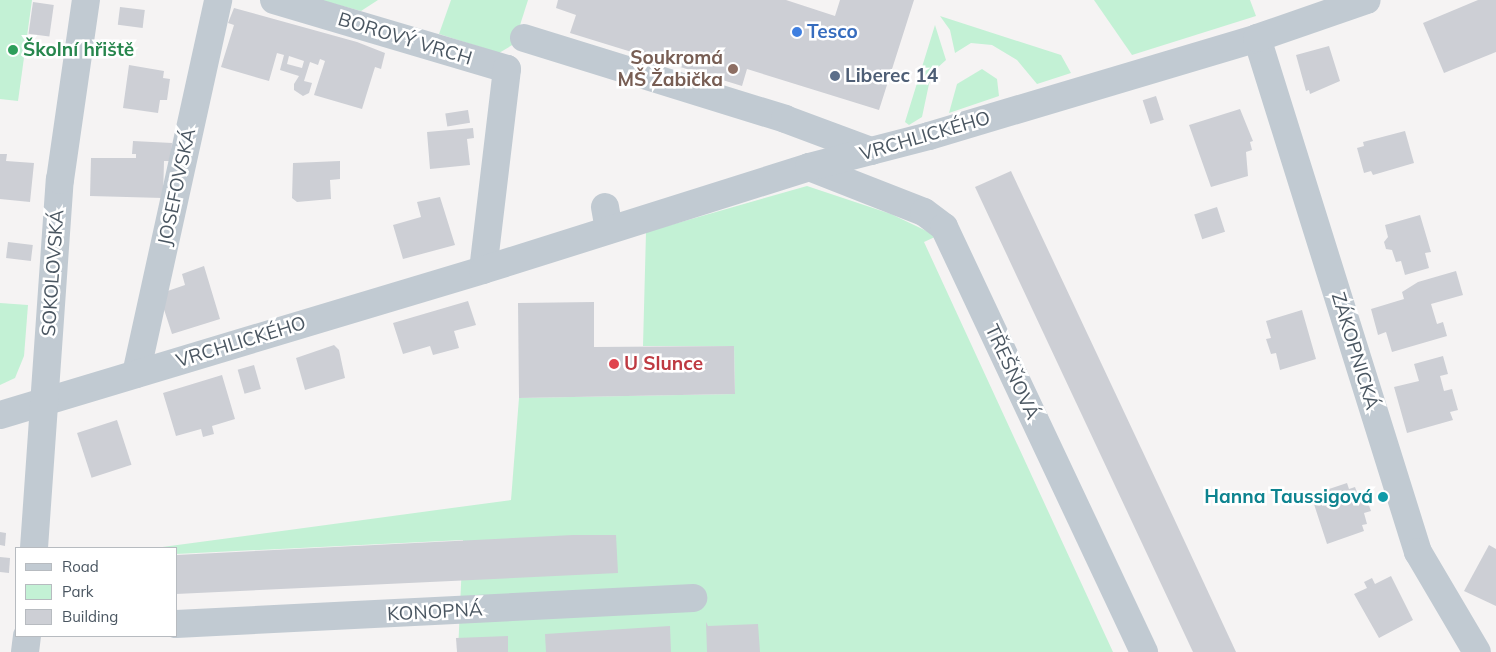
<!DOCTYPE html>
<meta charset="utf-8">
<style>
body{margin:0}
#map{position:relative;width:1496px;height:652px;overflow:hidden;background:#f5f3f3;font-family:Mulish,sans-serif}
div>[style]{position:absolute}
.green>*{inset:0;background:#c3f1d5}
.building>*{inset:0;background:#cdcfd5;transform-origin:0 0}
.minor>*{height:28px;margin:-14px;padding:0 14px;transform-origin:14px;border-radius:14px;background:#c1cad2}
.dots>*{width:14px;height:14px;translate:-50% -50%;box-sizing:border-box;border:2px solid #fff;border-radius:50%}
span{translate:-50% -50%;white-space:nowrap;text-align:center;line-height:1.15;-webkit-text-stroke:5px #fff;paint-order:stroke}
.shop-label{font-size:19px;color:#366cbe;font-weight:700}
.left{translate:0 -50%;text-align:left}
.street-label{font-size:19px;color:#4a5661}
.leisure-label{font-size:19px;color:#27864d;font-weight:700}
.education-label{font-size:19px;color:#785e54;font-weight:700}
.right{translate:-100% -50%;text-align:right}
.service-label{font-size:19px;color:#4e5e75;font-weight:700}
.health-label{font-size:19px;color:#be3a42;font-weight:700}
.culture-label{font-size:19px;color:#0d838f;font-weight:700}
.legend{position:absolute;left:15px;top:547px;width:162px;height:90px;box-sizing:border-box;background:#fff;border:1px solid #b7bbc0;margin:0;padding:6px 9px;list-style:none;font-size:15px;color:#4a5661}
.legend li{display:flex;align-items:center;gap:10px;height:25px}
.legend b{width:25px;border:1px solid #b7bbc0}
</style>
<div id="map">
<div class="green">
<div style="clip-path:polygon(0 0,32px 0,18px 101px,0 99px)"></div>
<div style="clip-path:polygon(320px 0,378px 0,361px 11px)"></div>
<div style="clip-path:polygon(451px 0,528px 0,514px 44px,499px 53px,439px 34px)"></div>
<div style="clip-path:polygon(1094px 0,1250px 0,1256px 16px,1132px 55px)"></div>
<div style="clip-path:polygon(940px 16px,1061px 55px,1071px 73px,1037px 84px,1017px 60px,992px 45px,971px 43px,955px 53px,950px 30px)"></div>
<div style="clip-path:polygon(935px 25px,946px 60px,936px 69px,929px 84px,922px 117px,909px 125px,905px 122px)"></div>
<div style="clip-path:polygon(982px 69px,997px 79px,999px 96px,949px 113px,957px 84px)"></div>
<div style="clip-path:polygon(807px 186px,891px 214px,937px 236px,924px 242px,1113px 652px,458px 652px,463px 540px,176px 554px,176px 548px,155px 548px,511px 500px,519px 398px,735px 394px,734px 346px,643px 346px,646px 232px)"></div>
<div style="clip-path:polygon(0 303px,28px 305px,24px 356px,15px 378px,0 385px)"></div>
</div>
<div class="building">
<div style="clip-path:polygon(558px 0,786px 0,835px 16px,840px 0,914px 0,879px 110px,747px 69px,742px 86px,570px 33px,576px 15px,556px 8px)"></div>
<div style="clip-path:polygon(1478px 0,1496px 0,1496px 52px,1444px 73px,1423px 23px)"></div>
<div style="left:33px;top:2px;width:21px;height:32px;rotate:8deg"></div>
<div style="left:120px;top:7px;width:25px;height:18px;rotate:7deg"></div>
<div style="clip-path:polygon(evenodd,234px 8px,357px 42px,385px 53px,381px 69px,375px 67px,362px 109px,314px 95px,325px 61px,320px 59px,318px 65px,310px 62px,304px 81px,312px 83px,309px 93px,303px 96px,294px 90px,294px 84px,299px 76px,280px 70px,284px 55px,277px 53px,269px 81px,221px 67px,234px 25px,228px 23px,234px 8px,289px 56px,304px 61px,302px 68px,287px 64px,289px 56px)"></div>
<div style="clip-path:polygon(1329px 46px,1340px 81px,1310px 94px,1309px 90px,1306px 91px,1296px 55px)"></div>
<div style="clip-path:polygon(129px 65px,164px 71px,163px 78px,170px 79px,167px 100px,160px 100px,158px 113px,123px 108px)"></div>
<div style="left:1156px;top:96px;width:25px;height:14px;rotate:72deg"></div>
<div style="clip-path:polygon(1240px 109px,1253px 141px,1250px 142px,1252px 150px,1246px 152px,1248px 176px,1211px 187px,1189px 125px)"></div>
<div style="left:468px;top:110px;width:13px;height:23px;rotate:81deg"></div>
<div style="clip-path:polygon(473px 128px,474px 138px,467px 139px,470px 165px,430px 169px,427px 132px)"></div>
<div style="clip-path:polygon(1405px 131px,1414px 163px,1373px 175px,1371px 171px,1364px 173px,1357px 148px,1364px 146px,1363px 142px)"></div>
<div style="clip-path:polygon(133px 141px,172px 143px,171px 161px,164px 161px,163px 198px,90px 196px,91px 158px,136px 158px,136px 154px,132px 154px)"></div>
<div style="clip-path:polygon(0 154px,7px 154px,6px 161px,34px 163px,30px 202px,0 199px)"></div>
<div style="clip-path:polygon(340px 161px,340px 179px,330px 180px,331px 199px,297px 202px,292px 198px,293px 163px)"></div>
<div style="clip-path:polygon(1011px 171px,1164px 497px,1236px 652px,1193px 652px,975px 187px)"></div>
<div style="clip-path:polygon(440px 197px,455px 245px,403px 259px,393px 225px,421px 217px,417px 202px)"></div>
<div style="left:1217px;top:207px;width:26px;height:24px;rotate:72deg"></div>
<div style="clip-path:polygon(1420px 215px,1431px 252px,1425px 253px,1429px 268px,1405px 275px,1401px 261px,1396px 262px,1392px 250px,1386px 249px,1384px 242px,1388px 237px,1385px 225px)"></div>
<div style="left:8px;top:242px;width:25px;height:16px;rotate:7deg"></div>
<div style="clip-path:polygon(204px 266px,220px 319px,172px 334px,159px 294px,185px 285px,182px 274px)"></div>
<div style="clip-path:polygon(1456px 271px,1463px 295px,1431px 304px,1437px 324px,1443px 322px,1447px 336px,1392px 352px,1386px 332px,1378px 335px,1371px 309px,1404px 299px,1402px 292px,1418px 282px)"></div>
<div style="clip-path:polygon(468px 301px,476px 325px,454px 331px,459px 348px,433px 355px,430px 346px,403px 354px,393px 323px)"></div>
<div style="clip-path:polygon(594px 302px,594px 347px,734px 346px,735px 394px,519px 398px,518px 303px)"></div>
<div style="clip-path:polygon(1302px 310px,1316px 359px,1280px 370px,1276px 353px,1271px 354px,1266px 339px,1271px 338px,1266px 321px)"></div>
<div style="clip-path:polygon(334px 345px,339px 350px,345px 378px,305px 390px,296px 358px)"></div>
<div style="clip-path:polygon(1443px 356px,1448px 374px,1440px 376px,1444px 391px,1452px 389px,1458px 410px,1450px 412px,1453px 420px,1407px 433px,1394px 387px,1419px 381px,1414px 364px)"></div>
<div style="left:254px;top:365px;width:25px;height:17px;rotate:74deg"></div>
<div style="clip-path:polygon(222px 375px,235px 419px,212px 426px,214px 434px,203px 437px,201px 429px,176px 436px,163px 393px)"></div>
<div style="left:117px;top:420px;width:47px;height:42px;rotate:72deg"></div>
<div style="clip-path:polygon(1347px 483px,1349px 489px,1355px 487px,1359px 498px,1365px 495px,1371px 511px,1364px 513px,1367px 524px,1362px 525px,1364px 531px,1327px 544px,1311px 495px)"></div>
<div style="clip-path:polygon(0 532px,6px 533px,5px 546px,0 545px)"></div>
<div style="clip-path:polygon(573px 535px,616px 535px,618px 573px,176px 594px,176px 555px)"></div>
<div style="clip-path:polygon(1489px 545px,1496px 549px,1496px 606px,1464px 591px)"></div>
<div style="clip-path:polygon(0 557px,10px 558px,9px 573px,0 572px)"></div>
<div style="clip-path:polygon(1391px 576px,1413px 620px,1379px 638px,1354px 594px,1367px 588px,1364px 582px,1372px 578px,1375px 584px)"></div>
<div style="clip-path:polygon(706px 622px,708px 626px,758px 624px,760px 652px,707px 652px)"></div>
<div style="clip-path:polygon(670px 626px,671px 652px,546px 652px,545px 634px)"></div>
<div style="clip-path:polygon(508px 636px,508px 652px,457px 652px,456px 638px)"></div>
</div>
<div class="minor">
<div style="left:274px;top:0;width:243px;rotate:16.5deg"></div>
<div style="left:507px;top:69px;width:202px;rotate:96.8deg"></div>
<div style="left:524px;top:38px;width:273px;rotate:17.2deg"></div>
<div style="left:785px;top:119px;width:92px;rotate:20.4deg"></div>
<div style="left:1257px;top:38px;width:539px;rotate:72.61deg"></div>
<div style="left:1418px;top:552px;width:116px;rotate:59.5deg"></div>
<div style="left:809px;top:167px;width:123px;rotate:21.4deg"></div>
<div style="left:924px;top:212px;width:25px;rotate:37deg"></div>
<div style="left:944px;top:227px;width:470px;rotate:64.8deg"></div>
<div style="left:605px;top:207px;width:23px;rotate:80deg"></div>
<div style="left:136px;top:374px;width:383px;rotate:-77.6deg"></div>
<div style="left:0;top:415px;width:504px;rotate:-16.71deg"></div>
<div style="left:483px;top:270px;width:342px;rotate:-17.5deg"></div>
<div style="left:809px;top:167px;width:124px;rotate:-14.5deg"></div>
<div style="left:929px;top:136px;width:342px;rotate:-16.6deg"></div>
<div style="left:1257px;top:38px;width:116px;rotate:-19.1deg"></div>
<div style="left:34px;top:548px;width:369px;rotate:-86deg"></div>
<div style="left:60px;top:180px;width:182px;rotate:-81.8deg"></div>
<div style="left:176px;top:624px;width:518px;rotate:-2.88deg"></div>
<div style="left:25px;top:652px;width:16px;rotate:-83deg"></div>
</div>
<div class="dots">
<div style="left:797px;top:32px;background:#3f7fe0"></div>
<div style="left:13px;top:50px;background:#2e9e5b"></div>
<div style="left:733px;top:69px;background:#8d6e63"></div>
<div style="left:835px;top:76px;background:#5c6f8a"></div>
<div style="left:614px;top:364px;background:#e0444e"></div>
<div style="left:1383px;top:497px;background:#0f9aa8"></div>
</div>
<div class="shop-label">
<span class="left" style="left:807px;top:32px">Tesco</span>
</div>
<div class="street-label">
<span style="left:405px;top:39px;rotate:17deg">BOROVÝ VRCH</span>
<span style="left:925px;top:136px;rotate:-16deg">VRCHLICKÉHO</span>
<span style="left:177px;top:187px;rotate:-78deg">JOSEFOVSKÁ</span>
<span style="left:53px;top:273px;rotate:-86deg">SOKOLOVSKÁ</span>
<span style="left:241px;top:342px;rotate:-17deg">VRCHLICKÉHO</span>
<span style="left:1355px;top:351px;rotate:73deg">ZÁKOPNICKÁ</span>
<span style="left:1012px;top:372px;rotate:65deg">TŘEŠŇOVÁ</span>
<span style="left:435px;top:612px;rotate:-3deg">KONOPNÁ</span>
</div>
<div class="leisure-label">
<span class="left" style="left:23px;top:50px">Školní hřiště</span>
</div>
<div class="education-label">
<span class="right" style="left:723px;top:69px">Soukromá<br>MŠ Žabička</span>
</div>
<div class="service-label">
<span class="left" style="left:845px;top:76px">Liberec 14</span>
</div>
<div class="health-label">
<span class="left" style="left:624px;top:364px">U Slunce</span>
</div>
<div class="culture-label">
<span class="right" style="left:1373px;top:497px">Hanna Taussigová</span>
</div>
<ul class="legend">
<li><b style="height:6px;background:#c1cad2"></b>Road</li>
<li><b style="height:14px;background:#c3f1d5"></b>Park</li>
<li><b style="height:14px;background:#cdcfd5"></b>Building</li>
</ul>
</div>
